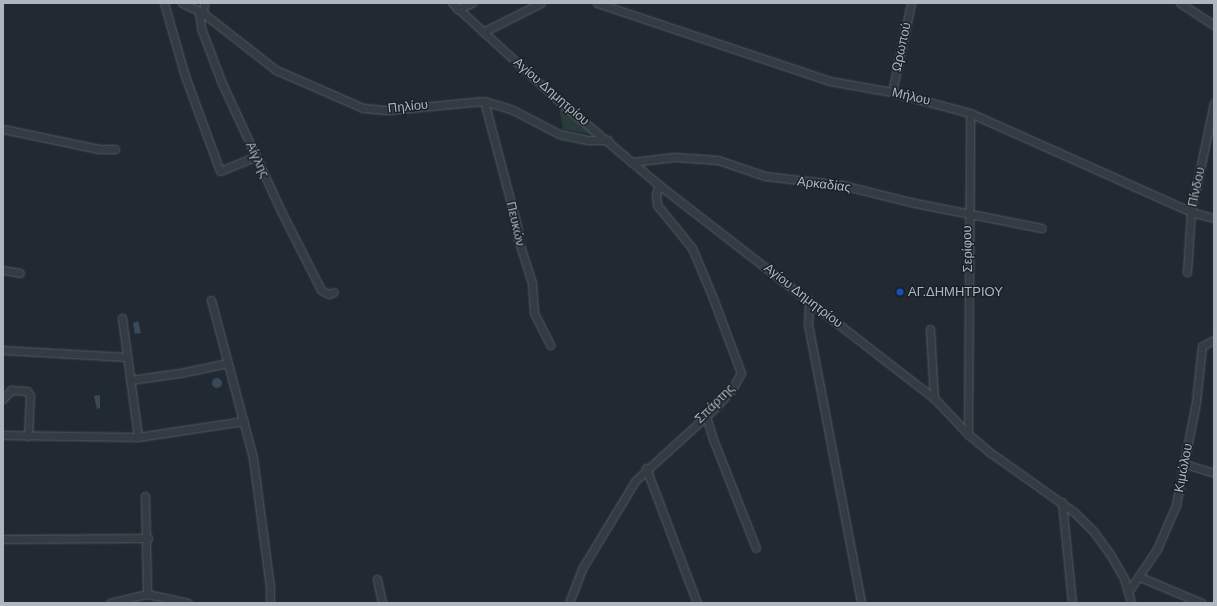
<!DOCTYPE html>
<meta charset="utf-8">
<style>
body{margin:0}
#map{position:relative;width:1217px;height:606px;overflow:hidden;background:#212a32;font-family:Helvetica,sans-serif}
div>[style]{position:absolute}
.green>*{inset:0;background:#2a3c3a}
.water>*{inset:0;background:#39495a}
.round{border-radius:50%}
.roads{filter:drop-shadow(0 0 1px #525a61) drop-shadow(0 0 1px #525a61)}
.minor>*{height:7px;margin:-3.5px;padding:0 3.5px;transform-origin:3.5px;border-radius:3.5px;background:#343c43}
.dots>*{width:11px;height:11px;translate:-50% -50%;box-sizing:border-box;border:2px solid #1a2128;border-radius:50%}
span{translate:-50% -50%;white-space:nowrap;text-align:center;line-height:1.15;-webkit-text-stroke:3px #1a2128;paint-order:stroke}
.street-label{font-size:13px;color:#aeb7c0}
.poi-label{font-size:13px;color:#aeb7c0}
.left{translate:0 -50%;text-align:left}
.frame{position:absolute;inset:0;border:4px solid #aeb7c0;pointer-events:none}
</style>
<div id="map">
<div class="green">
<div style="clip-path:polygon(559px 106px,595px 135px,563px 129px)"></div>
</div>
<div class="water">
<div style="clip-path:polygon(138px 321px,141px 333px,135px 334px,133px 323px)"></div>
<div class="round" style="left:212px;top:378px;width:10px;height:10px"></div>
<div style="clip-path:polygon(100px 395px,100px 408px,97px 409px,94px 396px)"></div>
</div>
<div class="roads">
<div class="minor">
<div style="left:164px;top:3px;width:76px;rotate:74deg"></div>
<div style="left:185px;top:76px;width:101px;rotate:69.8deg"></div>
<div style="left:220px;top:171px;width:38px;rotate:-22deg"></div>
<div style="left:182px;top:3px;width:23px;rotate:25deg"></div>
<div style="left:203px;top:13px;width:93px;rotate:38deg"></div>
<div style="left:276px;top:70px;width:95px;rotate:23.6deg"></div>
<div style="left:363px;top:108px;width:25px;rotate:5deg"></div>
<div style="left:388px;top:110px;width:96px;rotate:-5.4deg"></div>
<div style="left:484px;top:101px;width:28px;rotate:17deg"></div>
<div style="left:511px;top:109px;width:54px;rotate:27.5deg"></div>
<div style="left:559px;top:134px;width:29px;rotate:12deg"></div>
<div style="left:587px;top:140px;width:21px"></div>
<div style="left:452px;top:3px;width:144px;rotate:42.5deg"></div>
<div style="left:558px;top:100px;width:132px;rotate:40.1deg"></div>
<div style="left:659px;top:185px;width:348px;rotate:37.8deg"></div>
<div style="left:934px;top:398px;width:50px;rotate:46.6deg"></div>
<div style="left:968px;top:434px;width:30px;rotate:40deg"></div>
<div style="left:991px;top:453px;width:102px;rotate:35.4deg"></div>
<div style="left:1074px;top:512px;width:28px;rotate:45deg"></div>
<div style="left:1094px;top:532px;width:27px;rotate:54deg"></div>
<div style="left:1110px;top:554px;width:28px;rotate:60deg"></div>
<div style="left:1124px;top:578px;width:26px;rotate:74deg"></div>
<div style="left:597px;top:3px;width:246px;rotate:18.5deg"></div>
<div style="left:830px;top:81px;width:63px;rotate:10.1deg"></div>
<div style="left:892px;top:92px;width:81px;rotate:15.1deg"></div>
<div style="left:970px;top:113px;width:242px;rotate:24.1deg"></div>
<div style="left:1191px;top:212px;width:24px;rotate:15deg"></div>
<div style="left:1180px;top:3px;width:40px;rotate:32.9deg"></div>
<div style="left:457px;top:9px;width:16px;rotate:-22deg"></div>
<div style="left:199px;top:11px;width:17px;rotate:83deg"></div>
<div style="left:201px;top:28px;width:57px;rotate:69.3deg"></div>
<div style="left:221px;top:81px;width:145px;rotate:65.2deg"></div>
<div style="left:282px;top:213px;width:86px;rotate:63.1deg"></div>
<div style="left:321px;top:290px;width:9px;rotate:27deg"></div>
<div style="left:329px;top:294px;width:5px;rotate:-22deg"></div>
<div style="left:203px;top:13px;width:10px;rotate:-84deg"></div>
<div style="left:483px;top:32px;width:65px;rotate:-26.6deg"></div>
<div style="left:892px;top:92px;width:91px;rotate:-77.9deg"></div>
<div style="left:484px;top:101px;width:129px;rotate:75.2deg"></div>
<div style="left:517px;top:226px;width:13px;rotate:86deg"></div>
<div style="left:518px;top:239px;width:46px;rotate:72.3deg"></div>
<div style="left:532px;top:283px;width:30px;rotate:86deg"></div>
<div style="left:534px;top:313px;width:36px;rotate:63deg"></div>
<div style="left:3px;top:129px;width:98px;rotate:11.8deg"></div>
<div style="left:99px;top:149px;width:16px"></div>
<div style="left:631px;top:162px;width:44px;rotate:-6.5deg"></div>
<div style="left:675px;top:157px;width:43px;rotate:4deg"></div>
<div style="left:718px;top:160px;width:50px;rotate:18.8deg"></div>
<div style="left:765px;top:176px;width:78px;rotate:6.7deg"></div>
<div style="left:842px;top:185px;width:70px;rotate:14deg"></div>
<div style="left:910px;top:202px;width:134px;rotate:11.2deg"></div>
<div style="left:3px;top:270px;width:17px;rotate:10deg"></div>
<div style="left:1187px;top:272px;width:60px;rotate:-86.2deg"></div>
<div style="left:1191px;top:212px;width:111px;rotate:-78.1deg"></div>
<div style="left:211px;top:300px;width:163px;rotate:75.1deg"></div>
<div style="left:253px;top:458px;width:130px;rotate:82.5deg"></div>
<div style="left:270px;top:587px;width:16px;rotate:90deg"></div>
<div style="left:809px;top:300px;width:24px;rotate:92deg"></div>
<div style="left:808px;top:324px;width:284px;rotate:79.2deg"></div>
<div style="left:122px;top:318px;width:120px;rotate:82.3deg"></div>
<div style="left:930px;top:329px;width:69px;rotate:86.7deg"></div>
<div style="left:3px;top:350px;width:124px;rotate:3.2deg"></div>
<div style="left:130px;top:380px;width:50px;rotate:-8deg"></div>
<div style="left:180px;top:373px;width:49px;rotate:-11.8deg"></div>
<div style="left:3px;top:399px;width:12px;rotate:-48deg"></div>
<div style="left:11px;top:390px;width:16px;rotate:4deg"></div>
<div style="left:27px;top:391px;width:5px;rotate:53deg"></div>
<div style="left:30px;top:395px;width:41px;rotate:92.8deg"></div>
<div style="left:706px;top:416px;width:24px;rotate:73deg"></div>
<div style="left:713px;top:439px;width:117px;rotate:68.5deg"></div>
<div style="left:968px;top:434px;width:321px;rotate:-89.6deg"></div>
<div style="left:3px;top:435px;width:135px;rotate:0.8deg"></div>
<div style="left:138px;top:437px;width:107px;rotate:-8.6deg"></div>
<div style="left:1185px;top:464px;width:30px;rotate:17deg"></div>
<div style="left:646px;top:468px;width:144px;rotate:69.3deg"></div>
<div style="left:145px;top:496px;width:98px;rotate:88.8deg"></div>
<div style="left:1062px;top:502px;width:101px;rotate:84.3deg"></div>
<div style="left:3px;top:539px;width:145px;rotate:-0.4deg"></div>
<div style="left:1140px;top:577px;width:67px;rotate:22.8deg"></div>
<div style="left:377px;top:579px;width:25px;rotate:78deg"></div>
<div style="left:1128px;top:592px;width:52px;rotate:-56deg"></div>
<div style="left:1157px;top:549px;width:48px;rotate:-66.6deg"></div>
<div style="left:1176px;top:505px;width:105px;rotate:-79deg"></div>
<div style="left:1196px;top:402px;width:56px;rotate:-83.9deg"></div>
<div style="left:1202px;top:346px;width:13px;rotate:-27deg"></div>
<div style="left:110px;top:603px;width:38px;rotate:-14deg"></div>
<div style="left:147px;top:594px;width:42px;rotate:12.4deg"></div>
<div style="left:569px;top:603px;width:39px;rotate:-69deg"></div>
<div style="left:583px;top:567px;width:100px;rotate:-58.8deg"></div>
<div style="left:635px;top:481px;width:111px;rotate:-42.4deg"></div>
<div style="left:717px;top:406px;width:23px;rotate:-49deg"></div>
<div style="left:732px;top:389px;width:18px;rotate:-61deg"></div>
<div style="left:741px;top:373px;width:80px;rotate:-110.5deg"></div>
<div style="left:713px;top:298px;width:54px;rotate:-112.8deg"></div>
<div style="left:692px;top:248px;width:55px;rotate:-129.1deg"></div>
<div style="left:657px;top:205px;width:11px;rotate:-95deg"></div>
<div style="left:656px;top:194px;width:9px;rotate:-72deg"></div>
</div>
</div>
<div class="dots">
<div style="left:900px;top:292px;background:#1a4fb4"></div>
</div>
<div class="street-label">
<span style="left:902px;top:47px;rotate:-78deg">Ωρωπού</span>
<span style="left:551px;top:92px;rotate:41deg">Αγίου Δημητρίου</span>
<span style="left:911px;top:97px;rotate:13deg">Μήλου</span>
<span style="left:408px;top:107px;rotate:-6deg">Πηλίου</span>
<span style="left:257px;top:160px;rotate:65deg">Αίγλης</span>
<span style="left:824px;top:185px;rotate:7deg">Αρκαδίας</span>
<span style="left:1197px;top:187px;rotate:-78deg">Πίνδου</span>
<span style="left:515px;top:224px;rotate:77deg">Πευκών</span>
<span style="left:968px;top:249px;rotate:-91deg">Σερίφου</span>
<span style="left:803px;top:296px;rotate:38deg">Αγίου Δημητρίου</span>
<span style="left:715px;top:404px;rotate:-45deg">Σπάρτης</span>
<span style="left:1184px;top:468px;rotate:-79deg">Κιμώλου</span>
</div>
<div class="poi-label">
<span class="left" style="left:908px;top:292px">ΑΓ.ΔΗΜΗΤΡΙΟΥ</span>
</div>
<div class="frame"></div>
</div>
